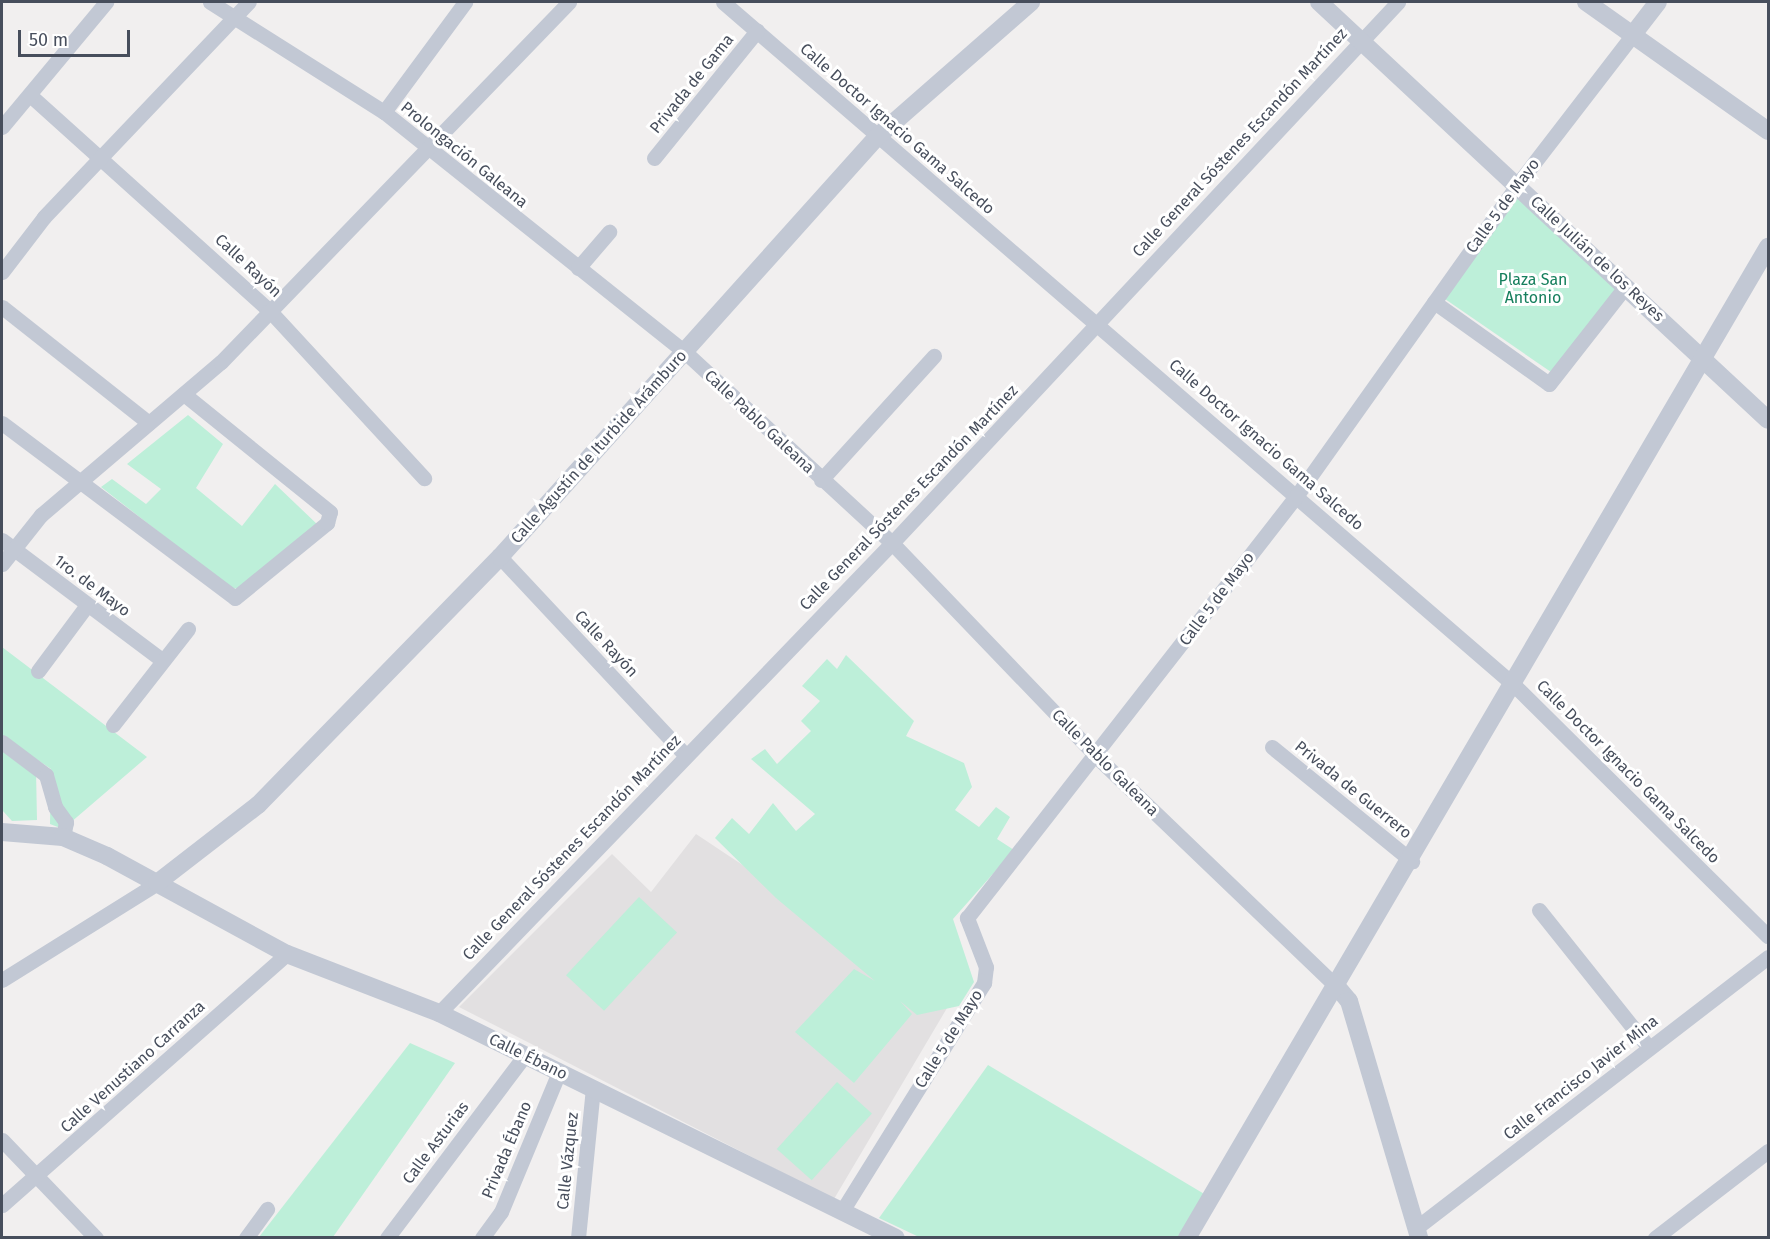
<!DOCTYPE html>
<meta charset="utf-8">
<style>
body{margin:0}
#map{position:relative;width:1770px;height:1239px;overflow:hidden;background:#f1efef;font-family:"Fira Sans",sans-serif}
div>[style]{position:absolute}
.education>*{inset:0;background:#e2e0e1}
.green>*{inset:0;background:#bdefd9;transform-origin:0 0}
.minor>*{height:15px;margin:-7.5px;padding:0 7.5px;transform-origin:7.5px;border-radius:7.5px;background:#c2c8d4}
.tertiary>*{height:18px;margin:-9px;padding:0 9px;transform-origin:9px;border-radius:9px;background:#c2c8d4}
span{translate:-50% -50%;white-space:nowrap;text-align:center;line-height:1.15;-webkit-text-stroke:6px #fff;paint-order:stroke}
.street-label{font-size:16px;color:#474e5c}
.park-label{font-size:16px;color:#167f5d}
.frame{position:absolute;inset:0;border:3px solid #474e5c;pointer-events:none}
.scale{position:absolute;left:18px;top:30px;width:112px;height:27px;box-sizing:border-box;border:3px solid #474e5c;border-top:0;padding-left:8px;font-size:18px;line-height:21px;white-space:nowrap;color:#474e5c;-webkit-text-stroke:4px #fff;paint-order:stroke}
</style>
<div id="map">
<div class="education">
<div style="clip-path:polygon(696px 834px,950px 1003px,834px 1199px,459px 1007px,612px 854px,651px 892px)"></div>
</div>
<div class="green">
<div style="clip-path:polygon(1519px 196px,1617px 288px,1551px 372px,1445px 299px)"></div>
<div style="clip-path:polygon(188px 415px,223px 444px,196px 488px,242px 526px,275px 484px,319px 526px,250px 586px,232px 589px,101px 487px,112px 479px,146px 504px,161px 489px,127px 464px)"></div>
<div style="clip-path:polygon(2px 647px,147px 757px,63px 829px,50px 824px,51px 769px,2px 736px)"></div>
<div style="clip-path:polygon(846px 655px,914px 721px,906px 736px,964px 763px,972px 787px,955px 810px,979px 827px,996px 807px,1010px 817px,997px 839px,1014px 850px,953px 919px,974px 982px,959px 1006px,917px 1015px,900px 1001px,912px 1014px,854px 1083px,795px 1032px,854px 969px,875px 981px,776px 898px,715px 838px,732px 818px,749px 834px,773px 803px,796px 831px,815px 814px,751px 759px,765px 749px,777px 764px,811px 731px,801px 721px,820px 701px,802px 686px,827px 659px,837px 669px)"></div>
<div style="clip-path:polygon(2px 748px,36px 771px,37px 820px,12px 821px,2px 810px)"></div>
<div style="left:639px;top:897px;width:52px;height:107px;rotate:43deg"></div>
<div style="clip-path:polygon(410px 1043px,455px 1063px,333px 1237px,259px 1237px)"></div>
<div style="clip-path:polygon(988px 1065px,1211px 1198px,1187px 1237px,919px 1237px,879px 1218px)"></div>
<div style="left:837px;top:1082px;width:47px;height:90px;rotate:42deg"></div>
</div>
<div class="minor">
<div style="left:210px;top:2px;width:206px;rotate:32.3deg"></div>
<div style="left:384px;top:112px;width:385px;rotate:38.6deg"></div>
<div style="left:685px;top:352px;width:282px;rotate:42.7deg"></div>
<div style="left:892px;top:543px;width:296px;rotate:46.2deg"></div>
<div style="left:1097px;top:757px;width:334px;rotate:43.8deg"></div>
<div style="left:723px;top:2px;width:1045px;rotate:40.81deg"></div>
<div style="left:1514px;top:685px;width:357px;rotate:44.7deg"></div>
<div style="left:31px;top:96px;width:320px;rotate:42deg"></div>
<div style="left:269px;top:310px;width:229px;rotate:47.3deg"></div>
<div style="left:384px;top:112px;width:137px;rotate:-53.6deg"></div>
<div style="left:2px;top:127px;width:163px;rotate:-50.2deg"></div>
<div style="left:654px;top:158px;width:164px;rotate:-51deg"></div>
<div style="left:578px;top:268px;width:48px;rotate:-49.3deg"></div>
<div style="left:2px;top:272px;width:69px;rotate:-52.6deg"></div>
<div style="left:44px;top:217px;width:297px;rotate:-46.4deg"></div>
<div style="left:1434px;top:302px;width:141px;rotate:35.5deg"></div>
<div style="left:1549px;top:384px;width:123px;rotate:-51.9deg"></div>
<div style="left:2px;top:307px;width:187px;rotate:38.3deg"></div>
<div style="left:2px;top:423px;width:291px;rotate:36.9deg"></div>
<div style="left:235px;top:598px;width:119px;rotate:-39.2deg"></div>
<div style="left:327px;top:523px;width:11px;rotate:-75deg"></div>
<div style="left:330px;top:512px;width:188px;rotate:-141.1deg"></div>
<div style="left:821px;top:480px;width:168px;rotate:-47.7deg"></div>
<div style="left:2px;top:540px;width:200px;rotate:36.9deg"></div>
<div style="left:500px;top:557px;width:272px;rotate:46.9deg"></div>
<div style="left:2px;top:564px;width:63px;rotate:-51.5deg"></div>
<div style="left:41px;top:515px;width:236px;rotate:-40.4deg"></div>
<div style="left:221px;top:362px;width:501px;rotate:-45.97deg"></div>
<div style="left:38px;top:671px;width:82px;rotate:-53.4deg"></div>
<div style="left:113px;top:725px;width:122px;rotate:-52deg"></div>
<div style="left:2px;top:742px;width:55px;rotate:36.9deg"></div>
<div style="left:46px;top:775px;width:33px;rotate:74deg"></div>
<div style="left:55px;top:807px;width:19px;rotate:54deg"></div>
<div style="left:66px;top:822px;width:15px;rotate:101deg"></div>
<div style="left:1272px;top:747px;width:181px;rotate:39.2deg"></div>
<div style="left:1539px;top:910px;width:176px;rotate:51.4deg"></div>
<div style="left:2px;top:980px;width:183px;rotate:-32deg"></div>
<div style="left:439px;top:1013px;width:653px;rotate:-46.06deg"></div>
<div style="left:892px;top:543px;width:741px;rotate:-46.91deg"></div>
<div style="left:2px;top:1140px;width:136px;rotate:46.2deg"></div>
<div style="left:2px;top:1205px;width:380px;rotate:-41.4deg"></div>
<div style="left:842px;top:1211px;width:269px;rotate:-58.1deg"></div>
<div style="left:984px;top:983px;width:16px;rotate:-83deg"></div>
<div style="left:986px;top:967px;width:53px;rotate:-111.2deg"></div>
<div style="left:967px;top:918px;width:536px;rotate:-52.04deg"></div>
<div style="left:1297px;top:495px;width:380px;rotate:-54.6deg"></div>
<div style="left:1517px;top:185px;width:187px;rotate:-52.4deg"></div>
<div style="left:1416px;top:1228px;width:444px;rotate:-37.6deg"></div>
<div style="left:246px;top:1238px;width:36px;rotate:-54deg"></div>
<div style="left:387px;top:1238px;width:229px;rotate:-53deg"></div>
<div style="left:482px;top:1238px;width:32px;rotate:-54deg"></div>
<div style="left:501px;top:1212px;width:152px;rotate:-67.5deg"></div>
<div style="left:578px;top:1238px;width:150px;rotate:-84.3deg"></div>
<div style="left:1655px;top:1238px;width:143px;rotate:-37.6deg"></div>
</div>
<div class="tertiary">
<div style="left:1319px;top:2px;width:613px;rotate:42.95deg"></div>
<div style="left:1586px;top:2px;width:223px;rotate:35.3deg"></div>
<div style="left:1631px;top:37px;width:44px;rotate:-52.4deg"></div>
<div style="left:2px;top:832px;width:61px;rotate:4.7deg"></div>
<div style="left:63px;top:837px;width:48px;rotate:23.4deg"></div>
<div style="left:107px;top:856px;width:205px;rotate:28.6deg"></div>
<div style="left:287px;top:954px;width:163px;rotate:21.2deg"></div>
<div style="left:439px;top:1013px;width:509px;rotate:26.21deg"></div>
<div style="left:157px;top:883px;width:128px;rotate:-37.7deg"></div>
<div style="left:258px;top:805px;width:347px;rotate:-45.7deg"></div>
<div style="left:500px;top:557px;width:564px;rotate:-48.09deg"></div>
<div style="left:877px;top:137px;width:205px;rotate:-41.2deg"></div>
<div style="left:1338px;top:988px;width:17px;rotate:50deg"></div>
<div style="left:1349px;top:1001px;width:247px;rotate:73.5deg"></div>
<div style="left:1187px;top:1238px;width:1149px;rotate:-59.62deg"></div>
</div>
<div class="street-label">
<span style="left:692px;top:84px;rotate:-51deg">Privada de Gama</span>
<span style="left:897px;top:129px;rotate:41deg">Calle Doctor Ignacio Gama Salcedo</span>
<span style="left:1240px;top:143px;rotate:-47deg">Calle General Sóstenes Escandón Martínez</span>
<span style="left:464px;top:155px;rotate:39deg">Prolongación Galeana</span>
<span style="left:1503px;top:206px;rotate:-54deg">Calle 5 de Mayo</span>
<span style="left:1597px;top:259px;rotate:43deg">Calle Julián de los Reyes</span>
<span style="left:248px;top:266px;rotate:43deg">Calle Rayón</span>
<span style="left:759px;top:422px;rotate:43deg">Calle Pablo Galeana</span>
<span style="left:1266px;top:445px;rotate:41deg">Calle Doctor Ignacio Gama Salcedo</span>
<span style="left:599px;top:447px;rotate:-48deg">Calle Agustín de Iturbide Arámburo</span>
<span style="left:909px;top:498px;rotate:-46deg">Calle General Sóstenes Escandón Martínez</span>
<span style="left:92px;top:586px;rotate:37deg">1ro. de Mayo</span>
<span style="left:1217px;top:599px;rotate:-53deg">Calle 5 de Mayo</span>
<span style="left:606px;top:644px;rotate:47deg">Calle Rayón</span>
<span style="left:1105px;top:763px;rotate:45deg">Calle Pablo Galeana</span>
<span style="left:1628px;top:772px;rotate:45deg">Calle Doctor Ignacio Gama Salcedo</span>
<span style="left:1353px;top:790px;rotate:39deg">Privada de Guerrero</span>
<span style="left:572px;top:848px;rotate:-46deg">Calle General Sóstenes Escandón Martínez</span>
<span style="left:949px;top:1039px;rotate:-58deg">Calle 5 de Mayo</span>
<span style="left:528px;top:1057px;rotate:26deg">Calle Ébano</span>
<span style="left:133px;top:1067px;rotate:-42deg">Calle Venustiano Carranza</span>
<span style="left:1581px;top:1078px;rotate:-38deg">Calle Francisco Javier Mina</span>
<span style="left:436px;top:1143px;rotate:-53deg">Calle Asturias</span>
<span style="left:507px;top:1150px;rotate:-67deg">Privada Ébano</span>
<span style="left:568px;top:1161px;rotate:-84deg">Calle Vázquez</span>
</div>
<div class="park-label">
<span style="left:1533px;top:289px">Plaza San<br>Antonio</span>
</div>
<div class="frame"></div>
<div class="scale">50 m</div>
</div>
